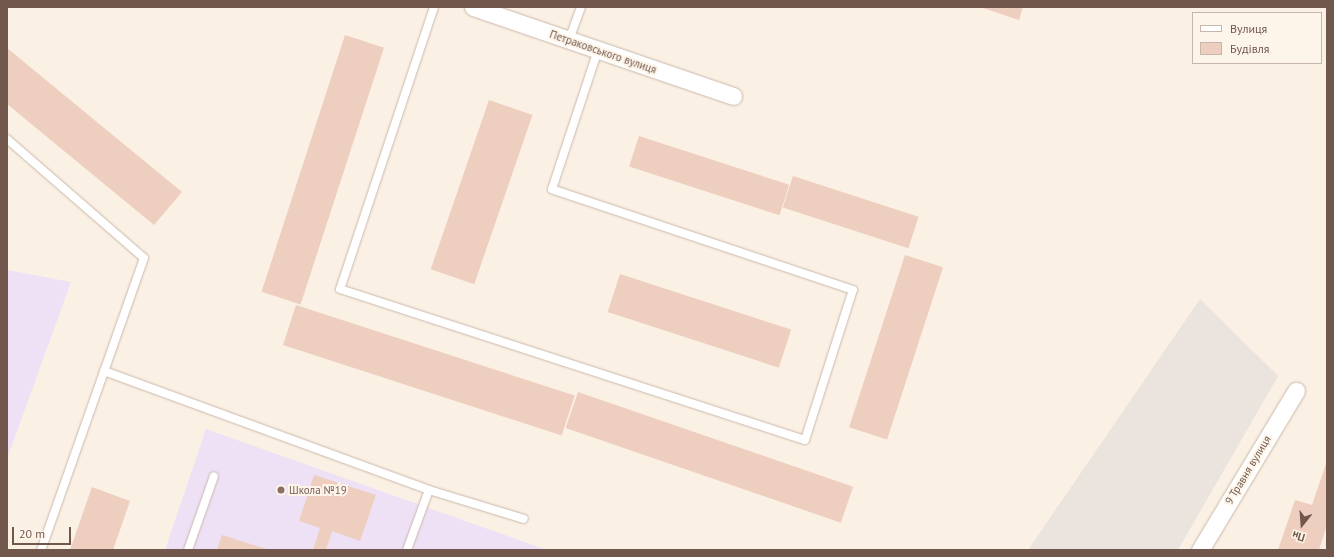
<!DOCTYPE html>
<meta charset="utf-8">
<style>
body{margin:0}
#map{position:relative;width:1334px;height:557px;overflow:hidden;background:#faf1e4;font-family:"PT Sans",sans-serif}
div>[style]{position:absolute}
.industrial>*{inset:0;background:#eae3de}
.education>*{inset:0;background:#eee1f6}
.building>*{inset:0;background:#eecebe;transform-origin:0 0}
.roads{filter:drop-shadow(0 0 1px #cbb8ab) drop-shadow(0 0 1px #cbb8ab)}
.service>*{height:8px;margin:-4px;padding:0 4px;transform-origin:4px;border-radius:4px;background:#fff}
.minor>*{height:17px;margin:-8.5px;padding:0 8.5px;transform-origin:8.5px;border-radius:8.5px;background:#fff}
.dots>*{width:11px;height:11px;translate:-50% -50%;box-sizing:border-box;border:2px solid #fef5ea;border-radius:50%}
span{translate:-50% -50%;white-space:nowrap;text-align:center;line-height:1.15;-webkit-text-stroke:4px #fef5ea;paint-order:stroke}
.street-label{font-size:11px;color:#71574c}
.education-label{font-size:11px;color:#785e54}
.left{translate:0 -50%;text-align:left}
.frame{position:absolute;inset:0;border:8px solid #71574c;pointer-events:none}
.legend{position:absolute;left:1192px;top:12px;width:130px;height:52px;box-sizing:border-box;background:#fef5ea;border:1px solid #c6b6ab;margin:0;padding:5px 7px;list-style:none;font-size:12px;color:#71574c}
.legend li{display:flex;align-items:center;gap:8px;height:20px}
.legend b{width:20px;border:1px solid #c6b6ab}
.north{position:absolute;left:1282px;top:505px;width:40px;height:40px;-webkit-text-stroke:3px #fef5ea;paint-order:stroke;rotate:197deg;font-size:11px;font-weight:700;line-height:16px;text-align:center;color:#71574c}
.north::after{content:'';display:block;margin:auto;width:14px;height:18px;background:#71574c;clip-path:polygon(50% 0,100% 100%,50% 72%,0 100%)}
.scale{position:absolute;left:12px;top:527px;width:59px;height:18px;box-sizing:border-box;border:2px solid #71574c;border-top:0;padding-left:5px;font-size:12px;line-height:14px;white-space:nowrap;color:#71574c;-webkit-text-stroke:3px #fef5ea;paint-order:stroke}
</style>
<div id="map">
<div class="industrial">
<div style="clip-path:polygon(1200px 299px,1278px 376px,1178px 550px,1028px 550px)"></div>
</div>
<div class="education">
<div style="clip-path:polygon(7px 270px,71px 282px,7px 459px)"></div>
<div style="clip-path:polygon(206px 429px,547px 550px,165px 550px)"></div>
</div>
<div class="building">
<div style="clip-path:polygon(980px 7px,1023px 7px,1019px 20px)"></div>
<div style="left:345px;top:35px;width:41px;height:270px;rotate:18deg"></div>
<div style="clip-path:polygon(7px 48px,182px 192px,154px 225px,7px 104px)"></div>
<div style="left:489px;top:100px;width:46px;height:179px;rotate:19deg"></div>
<div style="left:639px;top:136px;width:158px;height:32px;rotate:18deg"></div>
<div style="left:793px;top:176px;width:132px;height:33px;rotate:18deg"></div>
<div style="left:905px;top:255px;width:40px;height:181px;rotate:18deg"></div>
<div style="left:620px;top:274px;width:180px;height:40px;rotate:18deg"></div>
<div style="left:296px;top:305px;width:293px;height:42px;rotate:18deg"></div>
<div style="left:578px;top:392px;width:291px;height:38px;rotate:19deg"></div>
<div style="clip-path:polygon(1327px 461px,1327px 525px,1319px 550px,1278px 550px,1295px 500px,1312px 505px)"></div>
<div style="clip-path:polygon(314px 475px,376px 495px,360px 541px,332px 531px,326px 550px,313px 550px,320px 528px,299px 521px)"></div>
<div style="clip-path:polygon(92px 487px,130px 501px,113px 550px,70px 550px)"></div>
<div style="clip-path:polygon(222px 535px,270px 550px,217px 550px)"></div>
</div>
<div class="roads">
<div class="service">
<div style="left:434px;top:7px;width:297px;rotate:108.4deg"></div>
<div style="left:340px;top:289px;width:489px;rotate:18deg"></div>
<div style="left:805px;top:440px;width:157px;rotate:-72.3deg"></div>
<div style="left:853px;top:290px;width:317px;rotate:-161.5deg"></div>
<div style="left:552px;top:189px;width:146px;rotate:-71.7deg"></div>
<div style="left:569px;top:40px;width:35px;rotate:-70deg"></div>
<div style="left:7px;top:139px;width:181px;rotate:41deg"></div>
<div style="left:144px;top:258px;width:310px;rotate:109.4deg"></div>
<div style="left:104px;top:371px;width:346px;rotate:20.1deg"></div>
<div style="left:429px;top:490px;width:99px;rotate:17deg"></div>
<div style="left:188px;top:550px;width:78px;rotate:-70.6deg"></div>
<div style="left:407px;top:550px;width:64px;rotate:-69.9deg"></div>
</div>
<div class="minor">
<div style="left:473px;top:7px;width:275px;rotate:18.9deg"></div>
<div style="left:1200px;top:550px;width:186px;rotate:-58.9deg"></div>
</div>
</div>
<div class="dots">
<div style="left:281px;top:490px;background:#8d6e63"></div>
</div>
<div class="street-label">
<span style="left:603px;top:52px;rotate:19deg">Петраковського вулиця</span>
<span style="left:1248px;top:470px;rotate:-59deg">9 Травня вулиця</span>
</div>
<div class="education-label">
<span class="left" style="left:289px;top:490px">Школа №19</span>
</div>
<div class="frame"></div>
<ul class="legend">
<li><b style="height:5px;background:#fff"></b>Вулиця</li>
<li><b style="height:11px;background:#eecebe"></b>Будівля</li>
</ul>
<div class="north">Пн</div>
<div class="scale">20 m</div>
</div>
